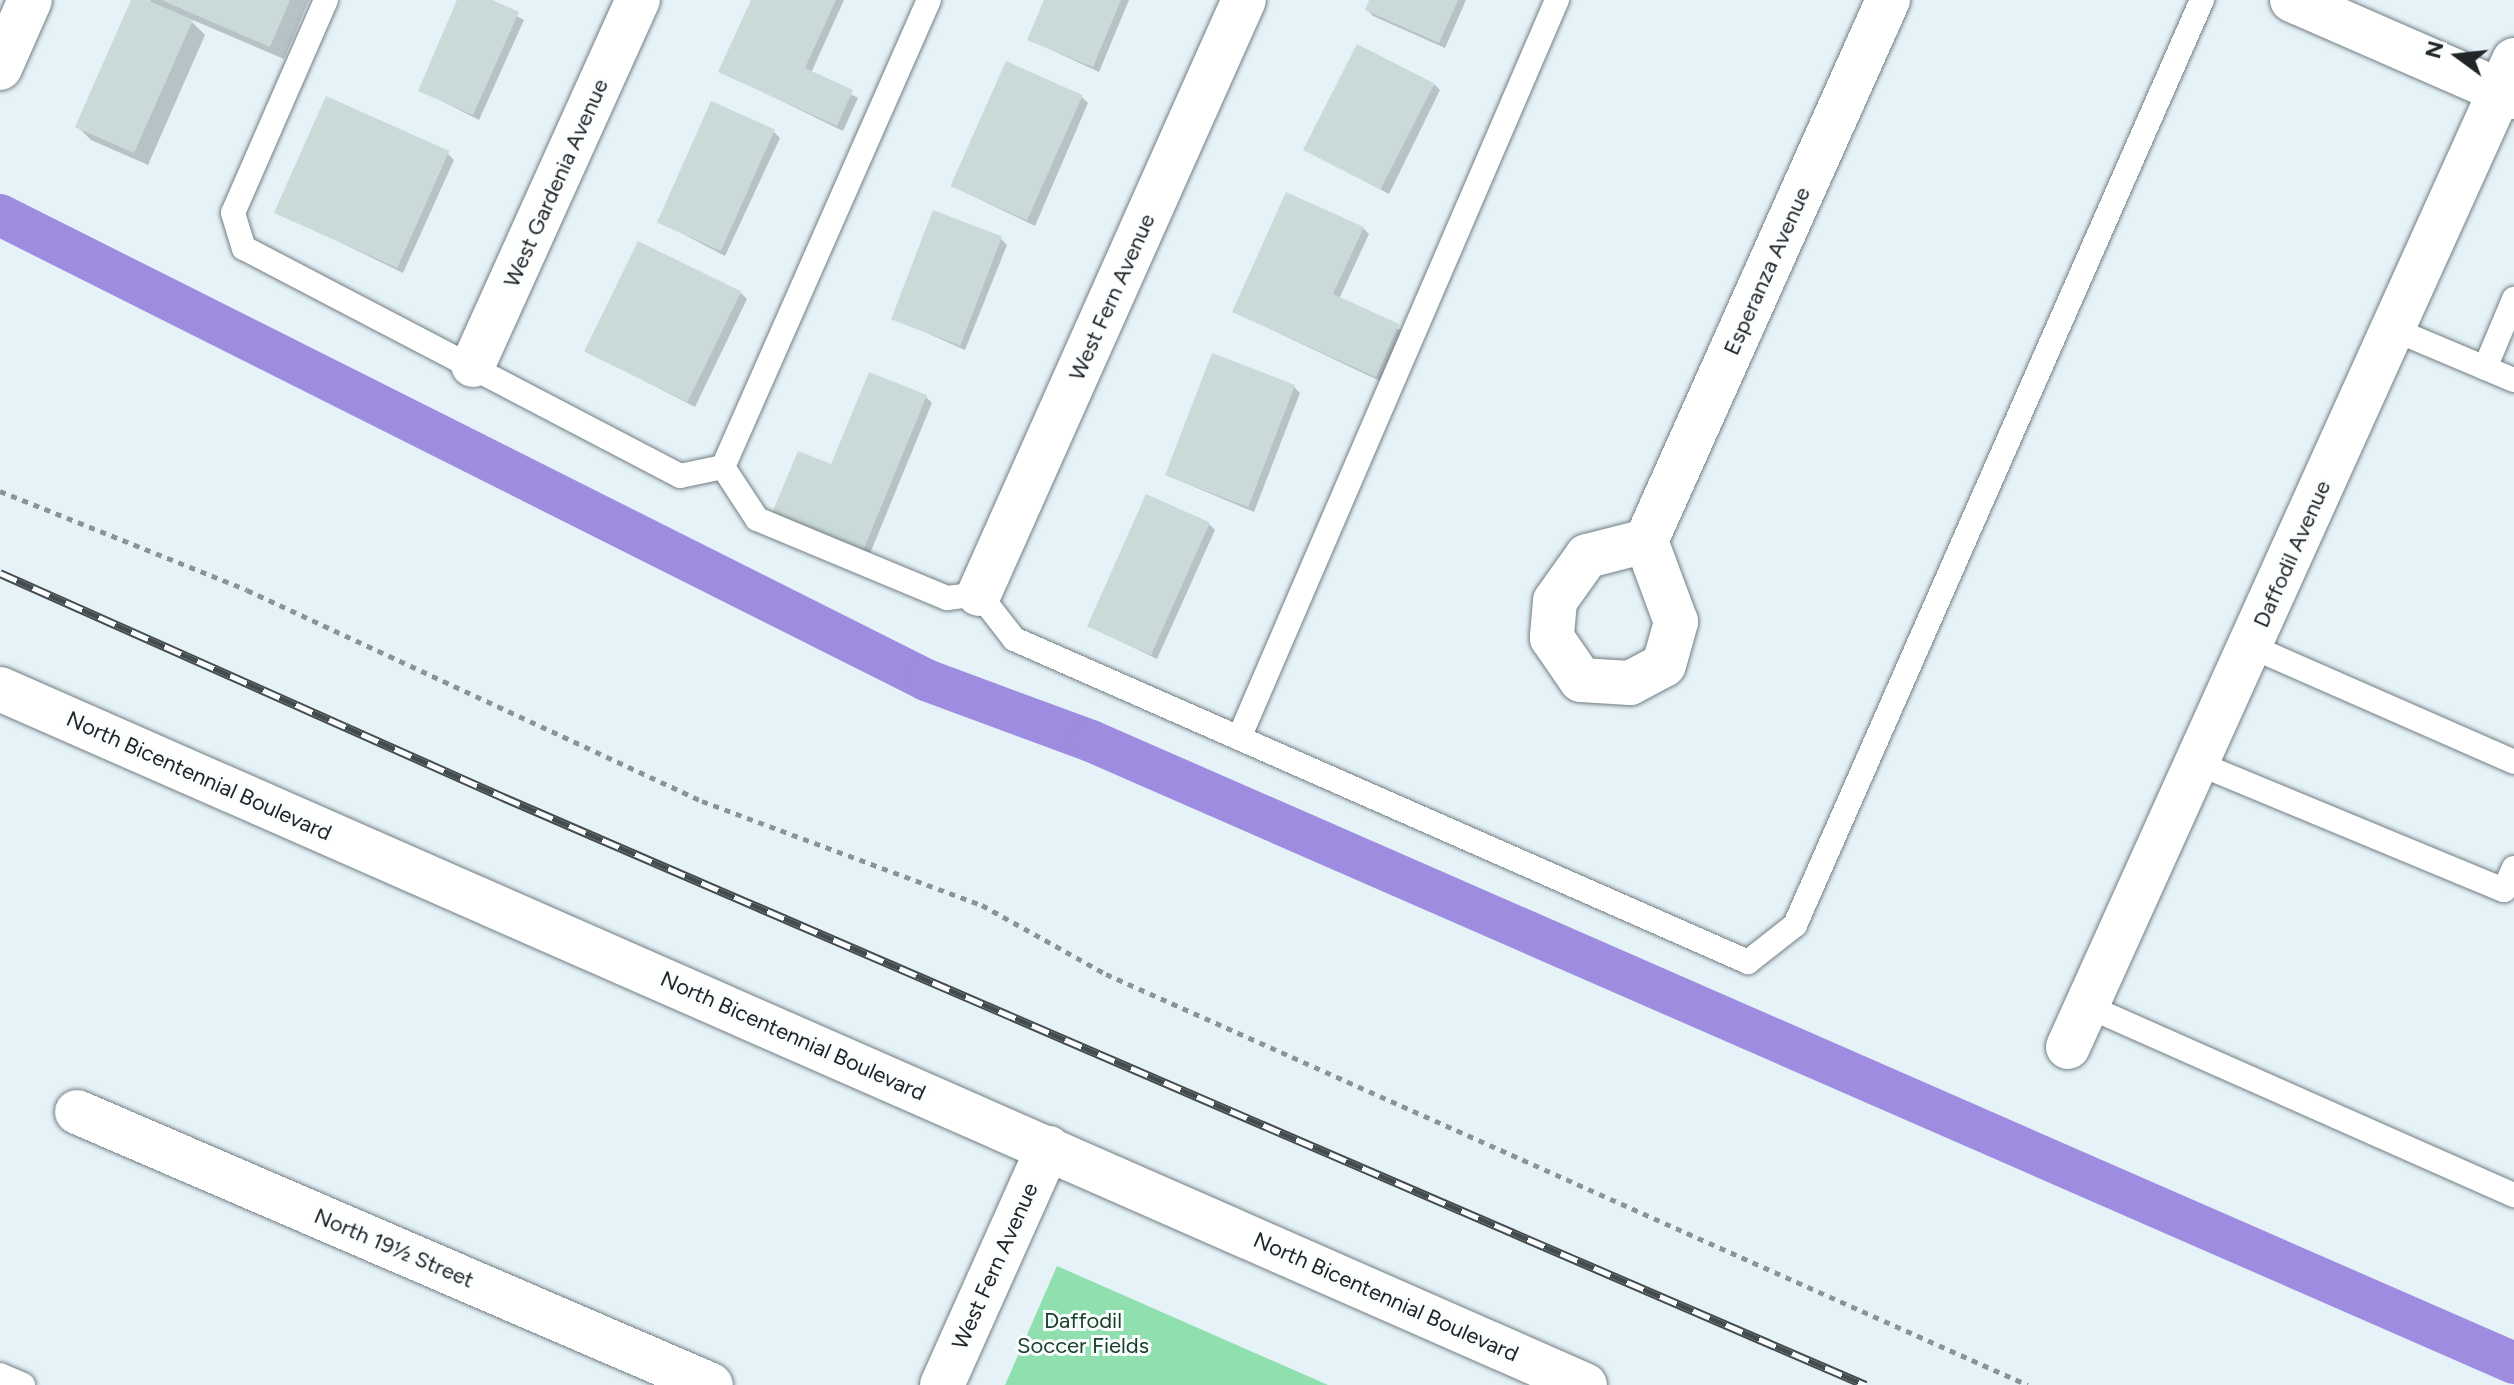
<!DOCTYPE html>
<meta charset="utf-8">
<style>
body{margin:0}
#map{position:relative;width:2514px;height:1385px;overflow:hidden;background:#e5f3f8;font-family:Figtree,sans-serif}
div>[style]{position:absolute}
.green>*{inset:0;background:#90dfae}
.shadow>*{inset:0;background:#0003}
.canal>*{height:42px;margin:-21px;padding:0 21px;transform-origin:21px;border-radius:21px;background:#9e8ce1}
.building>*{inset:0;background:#cadad8;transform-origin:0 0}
.path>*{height:5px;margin-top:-2.5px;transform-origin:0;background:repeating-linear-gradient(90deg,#8a9497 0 6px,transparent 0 12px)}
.roads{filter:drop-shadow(0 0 2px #727e83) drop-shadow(0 0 2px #727e83)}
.lane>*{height:24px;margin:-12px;padding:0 12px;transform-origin:12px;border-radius:12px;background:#fff}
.street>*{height:44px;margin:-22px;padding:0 22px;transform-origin:22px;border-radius:22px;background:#fff}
.secondary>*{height:44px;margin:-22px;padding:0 22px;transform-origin:22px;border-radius:22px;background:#fff}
.rail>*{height:9px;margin-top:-4.5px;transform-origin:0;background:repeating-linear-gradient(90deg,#fbfeff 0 18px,#454c4e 0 36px);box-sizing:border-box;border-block:2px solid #454c4e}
span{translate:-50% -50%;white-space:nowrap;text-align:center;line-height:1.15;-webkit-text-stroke:6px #fbfeff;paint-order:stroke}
.street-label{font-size:22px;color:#202527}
.park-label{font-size:22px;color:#174029}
.north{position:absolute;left:2418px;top:16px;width:80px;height:80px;-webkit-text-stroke:6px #fbfeff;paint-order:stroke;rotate:285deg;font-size:22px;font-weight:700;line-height:32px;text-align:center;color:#202527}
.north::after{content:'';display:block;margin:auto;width:28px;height:36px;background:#202527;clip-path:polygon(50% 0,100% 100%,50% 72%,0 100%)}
</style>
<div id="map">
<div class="green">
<div style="clip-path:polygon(1057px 1266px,1328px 1385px,1005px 1385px)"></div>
</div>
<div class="shadow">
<div style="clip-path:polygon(134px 0,153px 4px,149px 0,309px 0,284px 59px,188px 18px,205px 35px,148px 165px,91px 140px,78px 127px)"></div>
<div style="clip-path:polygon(460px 0,487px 0,524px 20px,479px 120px,420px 90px)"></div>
<div style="clip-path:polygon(753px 0,844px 0,811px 73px,858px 98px,843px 131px,720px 71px)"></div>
<div style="clip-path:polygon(1047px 0,1129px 0,1099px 72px,1030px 40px)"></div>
<div style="clip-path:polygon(1371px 0,1466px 0,1445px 48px,1373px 16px,1367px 10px)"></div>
<div style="clip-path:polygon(1434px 84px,1440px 90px,1389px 194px,1307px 150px)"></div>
<div style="clip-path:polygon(1082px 97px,1088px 103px,1035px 226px,954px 187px)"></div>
<div style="clip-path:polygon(774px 132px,780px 138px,725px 256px,658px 221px)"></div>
<div style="clip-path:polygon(448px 154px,454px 160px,403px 273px,276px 211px)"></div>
<div style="clip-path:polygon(1363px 228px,1369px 234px,1339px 299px,1404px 332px,1382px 382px,1234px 312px)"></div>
<div style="clip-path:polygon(1001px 239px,1007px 245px,965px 350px,893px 318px)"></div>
<div style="clip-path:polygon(741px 293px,747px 299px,695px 407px,587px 351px)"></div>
<div style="clip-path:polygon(1294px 387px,1300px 393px,1254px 512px,1166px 475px)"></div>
<div style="clip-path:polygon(926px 397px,932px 403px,869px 556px,781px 519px,832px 467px)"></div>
<div style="clip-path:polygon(1209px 524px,1215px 530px,1157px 659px,1089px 626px)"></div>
</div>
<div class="canal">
<div style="left:0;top:215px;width:1036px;rotate:26.66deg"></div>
<div style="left:926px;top:680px;width:176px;rotate:20.3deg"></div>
<div style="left:1091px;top:741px;width:1553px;rotate:23.61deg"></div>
</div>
<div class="building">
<div style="clip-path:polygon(131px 0,147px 0,193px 20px,134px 153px,75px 127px)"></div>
<div style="clip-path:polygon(161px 0,290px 0,270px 47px)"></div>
<div style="clip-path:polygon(457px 0,492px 0,519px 12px,473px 115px,418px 91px)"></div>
<div style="clip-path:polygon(751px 0,836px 0,805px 68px,853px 90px,837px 126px,718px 72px)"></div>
<div style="clip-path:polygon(1044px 0,1121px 0,1093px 67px,1027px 40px)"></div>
<div style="clip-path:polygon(1369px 0,1458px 0,1439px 43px,1365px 10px)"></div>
<div style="left:1357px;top:44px;width:87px;height:119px;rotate:27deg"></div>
<div style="left:1006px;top:61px;width:84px;height:137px;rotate:24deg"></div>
<div style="left:326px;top:96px;width:135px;height:128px;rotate:24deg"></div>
<div style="left:711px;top:101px;width:70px;height:133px;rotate:24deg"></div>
<div style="clip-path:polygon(1286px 192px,1364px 227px,1333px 294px,1399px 324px,1376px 377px,1232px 312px)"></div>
<div style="left:933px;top:210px;width:74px;height:117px;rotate:21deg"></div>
<div style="left:638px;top:241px;width:115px;height:123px;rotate:26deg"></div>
<div style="left:1212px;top:353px;width:89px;height:131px;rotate:21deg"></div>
<div style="clip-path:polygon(869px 372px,927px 395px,863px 551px,772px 513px,798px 451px,831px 464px)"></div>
<div style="left:1146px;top:494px;width:70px;height:145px;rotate:24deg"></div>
</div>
<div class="path">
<div style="left:0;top:491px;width:266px;rotate:21.8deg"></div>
<div style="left:247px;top:590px;width:502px;rotate:24.88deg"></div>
<div style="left:702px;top:801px;width:299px;rotate:20.4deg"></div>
<div style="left:982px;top:905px;width:142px;rotate:29.1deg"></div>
<div style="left:1106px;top:974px;width:1009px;rotate:24.03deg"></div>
</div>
<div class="roads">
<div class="lane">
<div style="left:326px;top:0;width:232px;rotate:113.6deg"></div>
<div style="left:233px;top:213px;width:37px;rotate:73deg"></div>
<div style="left:244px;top:248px;width:492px;rotate:27.6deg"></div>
<div style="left:680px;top:476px;width:44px;rotate:-11.8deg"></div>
<div style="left:723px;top:467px;width:510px;rotate:-66.2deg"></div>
<div style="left:2393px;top:329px;width:131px;rotate:22.9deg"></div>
<div style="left:2485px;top:368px;width:75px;rotate:-67.2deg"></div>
<div style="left:723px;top:467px;width:62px;rotate:56.8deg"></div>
<div style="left:757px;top:519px;width:206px;rotate:22.6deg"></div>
<div style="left:947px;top:598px;width:32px;rotate:-7deg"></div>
<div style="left:979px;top:594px;width:57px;rotate:52.1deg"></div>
<div style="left:1014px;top:639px;width:802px;rotate:23.75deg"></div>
<div style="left:1748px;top:962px;width:60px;rotate:-38.2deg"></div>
<div style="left:1795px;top:925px;width:1011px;rotate:-66.25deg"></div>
<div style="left:2250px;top:646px;width:288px;rotate:23.7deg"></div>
<div style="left:1239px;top:738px;width:804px;rotate:-66.69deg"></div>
<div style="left:2197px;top:763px;width:332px;rotate:22.5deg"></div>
<div style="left:2504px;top:890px;width:24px;rotate:-66deg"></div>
<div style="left:2087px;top:1006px;width:467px;rotate:23.9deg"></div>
<div style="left:0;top:1375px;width:25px;rotate:23deg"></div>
</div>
<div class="street">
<div style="left:2292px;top:0;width:242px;rotate:23.6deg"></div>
<div style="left:0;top:68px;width:74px;rotate:-66.2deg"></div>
<div style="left:473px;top:365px;width:401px;rotate:-65.7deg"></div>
<div style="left:1646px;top:541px;width:61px;rotate:165.7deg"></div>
<div style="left:1587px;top:556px;width:55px;rotate:125.4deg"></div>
<div style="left:1555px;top:601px;width:37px;rotate:95deg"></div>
<div style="left:1552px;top:638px;width:51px;rotate:55.4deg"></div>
<div style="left:1581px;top:680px;width:49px;rotate:3.5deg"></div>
<div style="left:1630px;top:683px;width:38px;rotate:-28deg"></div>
<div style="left:1664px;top:665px;width:45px;rotate:-74.4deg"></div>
<div style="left:1676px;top:622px;width:86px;rotate:-110.3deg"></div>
<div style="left:1646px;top:541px;width:593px;rotate:-65.9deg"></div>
<div style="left:979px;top:594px;width:650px;rotate:-65.96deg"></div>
<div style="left:2068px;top:1047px;width:1083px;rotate:-65.68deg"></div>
<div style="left:77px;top:1112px;width:690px;rotate:23.3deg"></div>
<div style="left:942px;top:1385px;width:260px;rotate:-65.9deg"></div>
</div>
<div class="secondary">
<div style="left:0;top:689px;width:1731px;rotate:23.71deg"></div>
</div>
</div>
<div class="rail">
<div style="left:0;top:573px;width:551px;rotate:24deg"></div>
<div style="left:503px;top:797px;width:1484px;rotate:23.34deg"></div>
</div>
<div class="street-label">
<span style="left:556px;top:183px;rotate:-66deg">West Gardenia Avenue</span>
<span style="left:1767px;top:271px;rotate:-66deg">Esperanza Avenue</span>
<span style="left:1112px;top:297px;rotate:-66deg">West Fern Avenue</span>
<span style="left:2292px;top:554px;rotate:-66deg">Daffodil Avenue</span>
<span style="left:199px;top:776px;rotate:24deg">North Bicentennial Boulevard</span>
<span style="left:793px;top:1036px;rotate:24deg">North Bicentennial Boulevard</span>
<span style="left:394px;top:1248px;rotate:23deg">North 19½ Street</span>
<span style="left:995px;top:1266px;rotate:-66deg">West Fern Avenue</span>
<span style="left:1386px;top:1297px;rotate:24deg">North Bicentennial Boulevard</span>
</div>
<div class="park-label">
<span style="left:1083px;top:1333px">Daffodil<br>Soccer Fields</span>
</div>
<div class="north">N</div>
</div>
